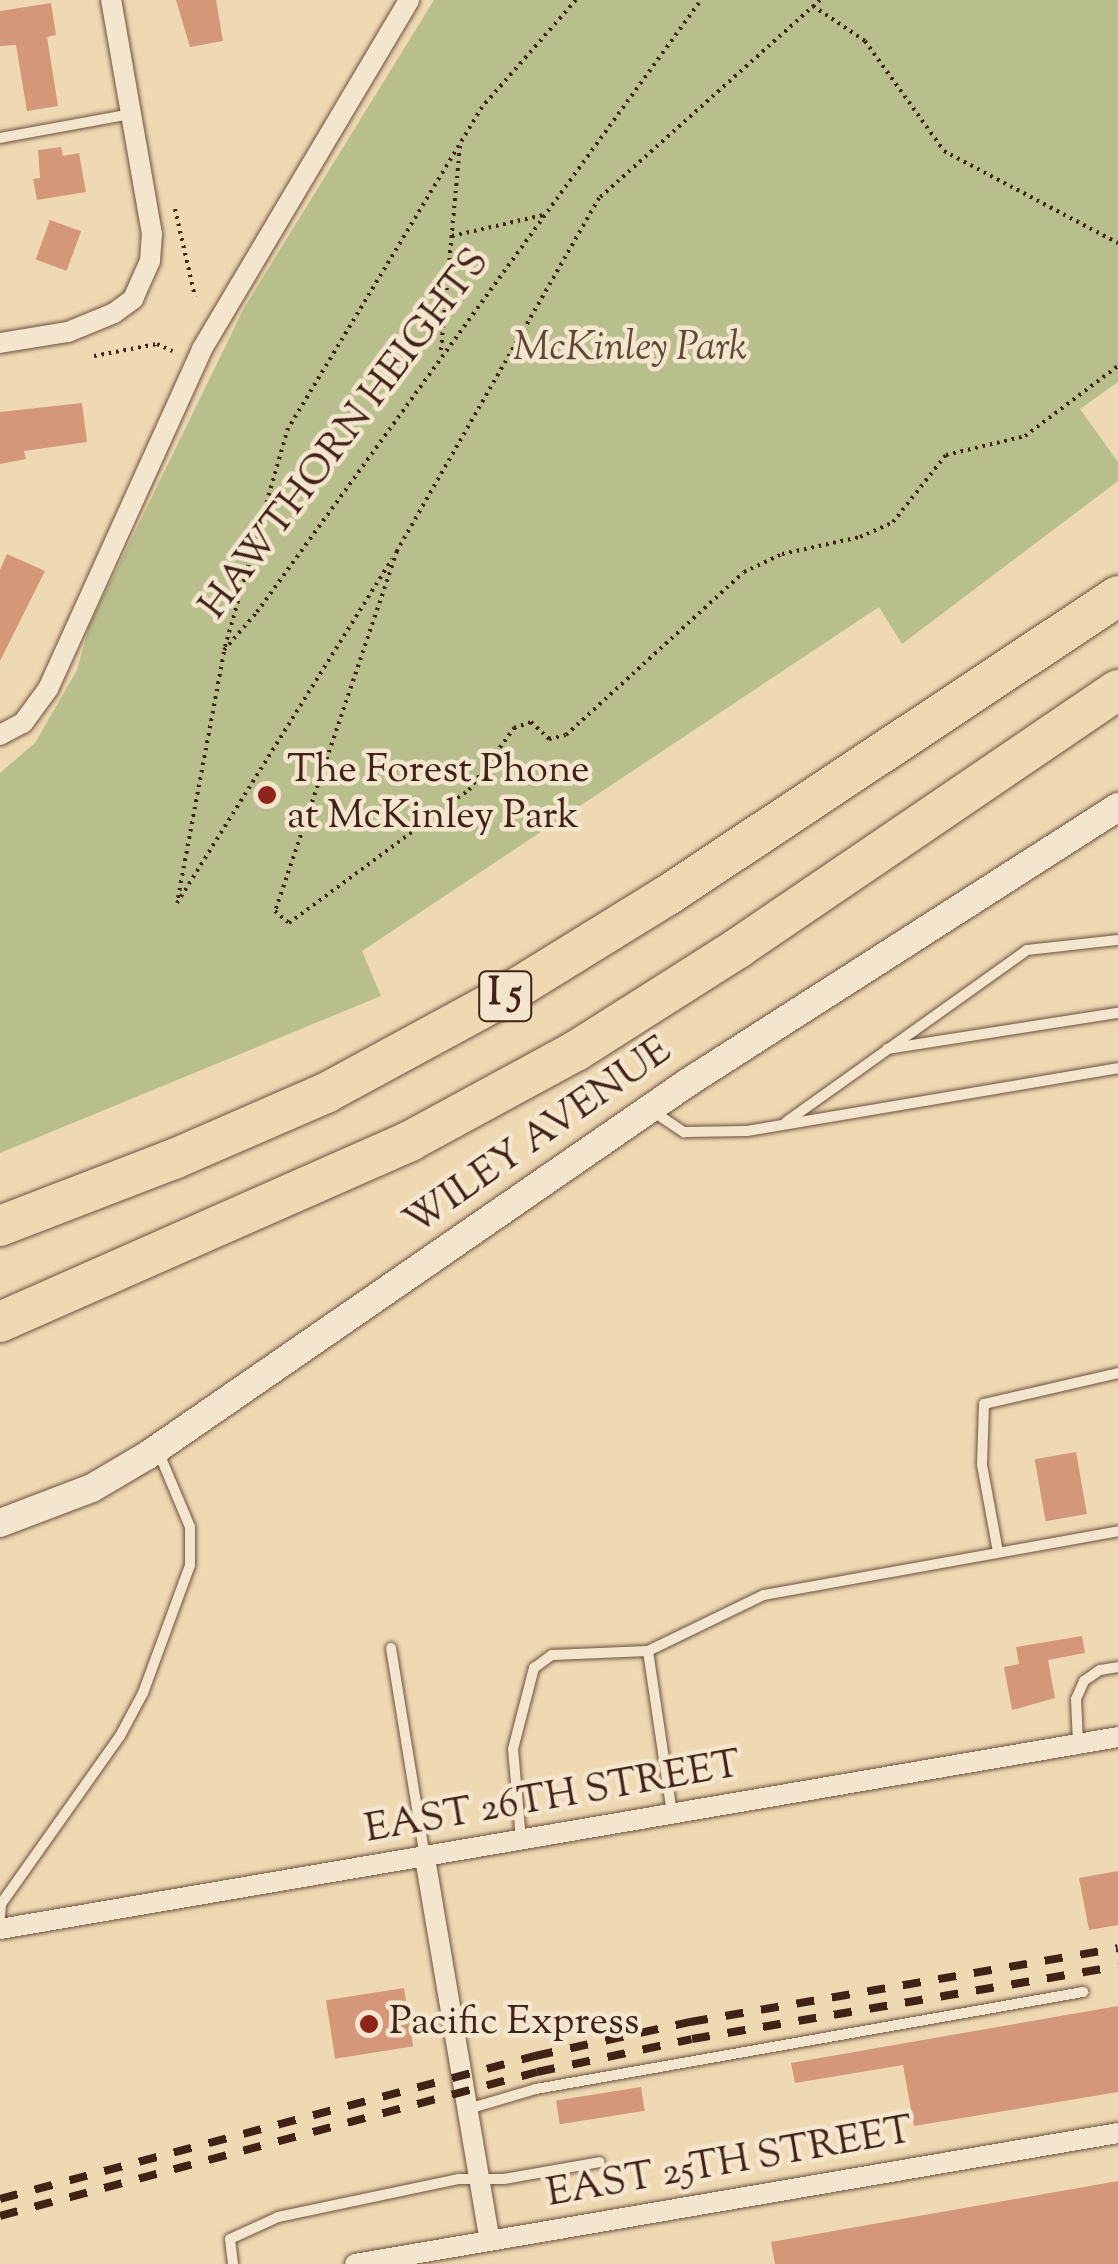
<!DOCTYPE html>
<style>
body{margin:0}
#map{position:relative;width:1118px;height:2264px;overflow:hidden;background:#eed9b3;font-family:"Sorts Mill Goudy",serif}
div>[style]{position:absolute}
.green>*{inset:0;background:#b9bf8c}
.building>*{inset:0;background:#d49779;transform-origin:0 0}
.path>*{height:4px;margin-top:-2px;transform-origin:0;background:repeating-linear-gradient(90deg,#402216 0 2.5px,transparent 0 7.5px)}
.roads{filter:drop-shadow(0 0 2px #6c503d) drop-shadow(0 0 2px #6c503d)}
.service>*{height:10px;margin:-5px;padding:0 5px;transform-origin:5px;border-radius:5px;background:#f4e6ce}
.minor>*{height:20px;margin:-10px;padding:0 10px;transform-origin:10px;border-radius:10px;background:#f4e6ce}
.tertiary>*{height:28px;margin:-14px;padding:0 14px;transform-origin:14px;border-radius:14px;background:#f4e6ce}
.motorway>*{height:40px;margin:-20px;padding:0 20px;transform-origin:20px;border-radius:20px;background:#eed9b3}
.rail>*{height:8px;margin-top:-4px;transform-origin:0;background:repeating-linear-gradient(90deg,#402216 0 18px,transparent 0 36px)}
.dots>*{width:28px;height:28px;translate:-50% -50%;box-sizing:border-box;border:5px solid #f4e6ce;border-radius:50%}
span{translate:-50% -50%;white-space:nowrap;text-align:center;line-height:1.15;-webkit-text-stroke:9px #f4e6ce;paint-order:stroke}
.shield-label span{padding:2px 8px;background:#f4e6ce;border:2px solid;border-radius:8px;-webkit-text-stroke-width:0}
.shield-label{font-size:38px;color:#402216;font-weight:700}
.park-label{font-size:40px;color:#5e4934;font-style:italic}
.street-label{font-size:40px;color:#402216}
.poi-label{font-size:40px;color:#402216}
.left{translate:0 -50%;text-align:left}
</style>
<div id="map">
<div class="green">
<div style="clip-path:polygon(434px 0,1118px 0,1118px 382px,1080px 409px,1118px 462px,1118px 481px,902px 644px,879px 607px,362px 951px,381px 996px,0 1153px,0 773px,35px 743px,77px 670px,89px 626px,244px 308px)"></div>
</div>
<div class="building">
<div style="clip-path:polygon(176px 0,216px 0,223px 41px,190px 47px)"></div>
<div style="clip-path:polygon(51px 3px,56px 35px,47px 37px,58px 106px,27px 111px,16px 45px,0 46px,0 11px)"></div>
<div style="clip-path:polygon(61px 147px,63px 156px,79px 153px,86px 192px,37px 200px,33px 179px,40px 178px,38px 150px)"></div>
<div style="left:50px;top:220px;width:33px;height:42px;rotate:20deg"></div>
<div style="clip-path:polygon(82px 403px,87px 442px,24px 451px,26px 459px,0 464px,0 412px)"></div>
<div style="clip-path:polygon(7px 554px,45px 571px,0 661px,0 570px)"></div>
<div style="left:1076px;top:1452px;width:63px;height:42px;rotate:80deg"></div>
<div style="clip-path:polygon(1082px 1636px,1085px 1653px,1048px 1660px,1055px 1698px,1012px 1710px,1004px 1667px,1019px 1664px,1016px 1647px)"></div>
<div style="clip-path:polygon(1118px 1871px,1118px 1925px,1089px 1930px,1079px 1878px)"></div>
<div style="left:404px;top:1988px;width:59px;height:79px;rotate:81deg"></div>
<div style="clip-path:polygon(1118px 2006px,1118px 2092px,914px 2126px,903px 2065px,795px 2083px,791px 2063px)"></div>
<div style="left:641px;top:2087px;width:24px;height:86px;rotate:81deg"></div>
<div style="clip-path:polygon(1118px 2181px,1118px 2264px,775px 2264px,771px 2242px)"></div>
</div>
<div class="path">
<div style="left:576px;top:0;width:142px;rotate:131.3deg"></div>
<div style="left:482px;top:107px;width:375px;rotate:121.1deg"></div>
<div style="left:288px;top:428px;width:231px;rotate:106.1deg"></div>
<div style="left:224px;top:650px;width:50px;rotate:-49deg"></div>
<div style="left:257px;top:612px;width:756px;rotate:-54.04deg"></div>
<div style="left:820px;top:0;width:297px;rotate:138.1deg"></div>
<div style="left:599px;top:198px;width:407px;rotate:119.8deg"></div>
<div style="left:397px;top:551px;width:380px;rotate:108.7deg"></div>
<div style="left:275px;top:911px;width:18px;rotate:41deg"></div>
<div style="left:289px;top:923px;width:224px;rotate:-36.5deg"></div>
<div style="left:469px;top:790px;width:77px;rotate:-54deg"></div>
<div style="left:514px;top:728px;width:18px;rotate:-19deg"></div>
<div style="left:531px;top:722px;width:25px;rotate:43deg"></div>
<div style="left:549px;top:739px;width:17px;rotate:-13deg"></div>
<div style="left:566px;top:735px;width:241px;rotate:-42.5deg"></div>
<div style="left:744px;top:572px;width:42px;rotate:-25.3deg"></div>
<div style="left:782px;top:554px;width:80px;rotate:-12.3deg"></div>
<div style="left:860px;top:537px;width:36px;rotate:-24deg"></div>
<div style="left:893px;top:522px;width:85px;rotate:-51.7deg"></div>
<div style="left:946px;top:455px;width:81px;rotate:-13.5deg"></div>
<div style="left:1025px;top:436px;width:116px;rotate:-37deg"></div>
<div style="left:813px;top:6px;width:63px;rotate:33.9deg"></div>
<div style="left:865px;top:41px;width:135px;rotate:54.3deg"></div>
<div style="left:944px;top:151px;width:197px;rotate:27.9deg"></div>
<div style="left:175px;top:209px;width:90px;rotate:77.2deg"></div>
<div style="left:452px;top:236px;width:94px;rotate:-12.9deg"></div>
<div style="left:441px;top:350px;width:206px;rotate:-84.7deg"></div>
<div style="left:94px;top:356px;width:64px;rotate:-10.8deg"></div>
<div style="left:157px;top:344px;width:17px;rotate:25deg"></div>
<div style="left:224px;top:652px;width:255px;rotate:100.6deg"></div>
<div style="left:177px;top:903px;width:406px;rotate:-58deg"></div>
</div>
<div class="roads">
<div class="service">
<div style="left:0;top:138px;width:133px;rotate:-10.4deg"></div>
<div style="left:887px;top:1049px;width:234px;rotate:-8.9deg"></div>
<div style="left:651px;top:1110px;width:40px;rotate:34deg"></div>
<div style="left:684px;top:1132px;width:63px;rotate:-0.9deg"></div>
<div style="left:747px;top:1131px;width:376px;rotate:-9.6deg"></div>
<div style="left:786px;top:1122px;width:296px;rotate:-35.5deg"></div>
<div style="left:1027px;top:950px;width:92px;rotate:-6.3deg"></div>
<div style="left:998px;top:1552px;width:88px;rotate:-100.4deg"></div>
<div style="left:982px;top:1465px;width:61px;rotate:-88.1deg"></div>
<div style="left:984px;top:1404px;width:138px;rotate:-13deg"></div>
<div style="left:391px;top:1648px;width:212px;rotate:80.8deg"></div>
<div style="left:648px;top:1651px;width:164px;rotate:81.6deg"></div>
<div style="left:1078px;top:1743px;width:44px;rotate:-92.6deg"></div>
<div style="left:1076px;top:1699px;width:20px;rotate:-66deg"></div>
<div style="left:1084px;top:1681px;width:19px;rotate:-35deg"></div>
<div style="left:1100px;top:1670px;width:18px;rotate:-9deg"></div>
<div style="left:521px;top:1840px;width:91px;rotate:-95deg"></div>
<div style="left:513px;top:1749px;width:84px;rotate:-75.5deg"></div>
<div style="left:534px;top:1668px;width:22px;rotate:-36deg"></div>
<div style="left:552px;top:1655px;width:96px;rotate:-2.4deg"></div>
<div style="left:648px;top:1651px;width:129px;rotate:-25.8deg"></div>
<div style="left:764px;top:1595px;width:360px;rotate:-10.2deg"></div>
<div style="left:0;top:1916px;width:12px;rotate:-85deg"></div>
<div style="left:1px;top:1904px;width:206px;rotate:-54.7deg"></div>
<div style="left:120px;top:1736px;width:49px;rotate:-61.9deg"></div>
<div style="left:143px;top:1693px;width:136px;rotate:-69.8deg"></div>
<div style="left:190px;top:1565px;width:38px;rotate:-90deg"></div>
<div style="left:190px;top:1527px;width:82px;rotate:-112.8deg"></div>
<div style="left:468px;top:2109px;width:71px;rotate:-16.4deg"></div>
<div style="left:536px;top:2089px;width:556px;rotate:-10.06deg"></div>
<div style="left:233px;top:2264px;width:25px;rotate:-97deg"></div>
<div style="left:230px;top:2239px;width:53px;rotate:-24.6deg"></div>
<div style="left:278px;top:2217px;width:185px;rotate:-11.9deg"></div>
<div style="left:459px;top:2179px;width:45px"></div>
<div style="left:504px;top:2179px;width:97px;rotate:-10deg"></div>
</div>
<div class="minor">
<div style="left:0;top:343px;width:69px;rotate:-9.2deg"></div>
<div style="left:68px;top:332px;width:50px;rotate:-22.4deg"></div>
<div style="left:114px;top:313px;width:24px;rotate:-36deg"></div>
<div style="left:133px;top:299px;width:42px;rotate:-65.9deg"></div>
<div style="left:150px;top:261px;width:27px;rotate:-86deg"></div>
<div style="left:152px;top:234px;width:238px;rotate:-99.9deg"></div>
<div style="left:0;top:735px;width:26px;rotate:-28deg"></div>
<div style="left:23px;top:723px;width:42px;rotate:-53.7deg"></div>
<div style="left:48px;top:689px;width:373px;rotate:-65.6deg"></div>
<div style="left:202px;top:349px;width:406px;rotate:-59.3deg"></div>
<div style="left:425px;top:1858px;width:388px;rotate:80.4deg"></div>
<div style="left:0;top:1929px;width:1134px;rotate:-9.74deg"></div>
<div style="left:355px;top:2264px;width:774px;rotate:-9.74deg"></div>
</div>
<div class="tertiary">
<div style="left:0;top:1523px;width:98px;rotate:-20.8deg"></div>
<div style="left:92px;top:1488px;width:65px;rotate:-30.5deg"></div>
<div style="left:148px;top:1455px;width:655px;rotate:-34.61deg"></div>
<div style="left:687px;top:1083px;width:512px;rotate:-32.63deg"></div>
</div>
<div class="motorway">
<div style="left:0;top:1226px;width:186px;rotate:-21.1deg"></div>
<div style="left:174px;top:1159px;width:166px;rotate:-23.5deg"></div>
<div style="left:326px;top:1093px;width:199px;rotate:-28.5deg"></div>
<div style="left:501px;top:998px;width:196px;rotate:-31.7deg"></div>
<div style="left:668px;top:895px;width:540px;rotate:-33.6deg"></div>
<div style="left:0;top:1322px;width:448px;rotate:-23.8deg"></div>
<div style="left:410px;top:1141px;width:189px;rotate:-28.5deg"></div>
<div style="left:576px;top:1051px;width:192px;rotate:-32.4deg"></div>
<div style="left:738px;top:948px;width:459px;rotate:-34.2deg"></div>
</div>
</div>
<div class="rail">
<div style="left:0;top:2199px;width:554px;rotate:-14.96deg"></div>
<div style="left:535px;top:2056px;width:159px;rotate:-12.4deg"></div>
<div style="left:690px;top:2022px;width:434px;rotate:-9.8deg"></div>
<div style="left:0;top:2216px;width:556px;rotate:-15.01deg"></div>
<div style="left:537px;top:2072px;width:158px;rotate:-12deg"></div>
<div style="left:692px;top:2039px;width:432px;rotate:-9.7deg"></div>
</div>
<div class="dots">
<div style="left:267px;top:795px;background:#8f2418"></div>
<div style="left:369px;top:2024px;background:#8f2418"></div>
</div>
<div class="shield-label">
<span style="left:505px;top:996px">I 5</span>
</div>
<div class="park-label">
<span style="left:630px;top:350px">McKinley Park</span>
</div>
<div class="street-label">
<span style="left:346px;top:435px;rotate:-53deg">HAWTHORN HEIGHTS</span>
<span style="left:539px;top:1138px;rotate:-35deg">WILEY AVENUE</span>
<span style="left:553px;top:1799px;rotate:-10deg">EAST 26TH STREET</span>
<span style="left:730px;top:2164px;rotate:-10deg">EAST 25TH STREET</span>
</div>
<div class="poi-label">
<span class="left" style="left:287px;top:795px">The Forest Phone<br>at McKinley Park</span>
<span class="left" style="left:389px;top:2024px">Pacific Express</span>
</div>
</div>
